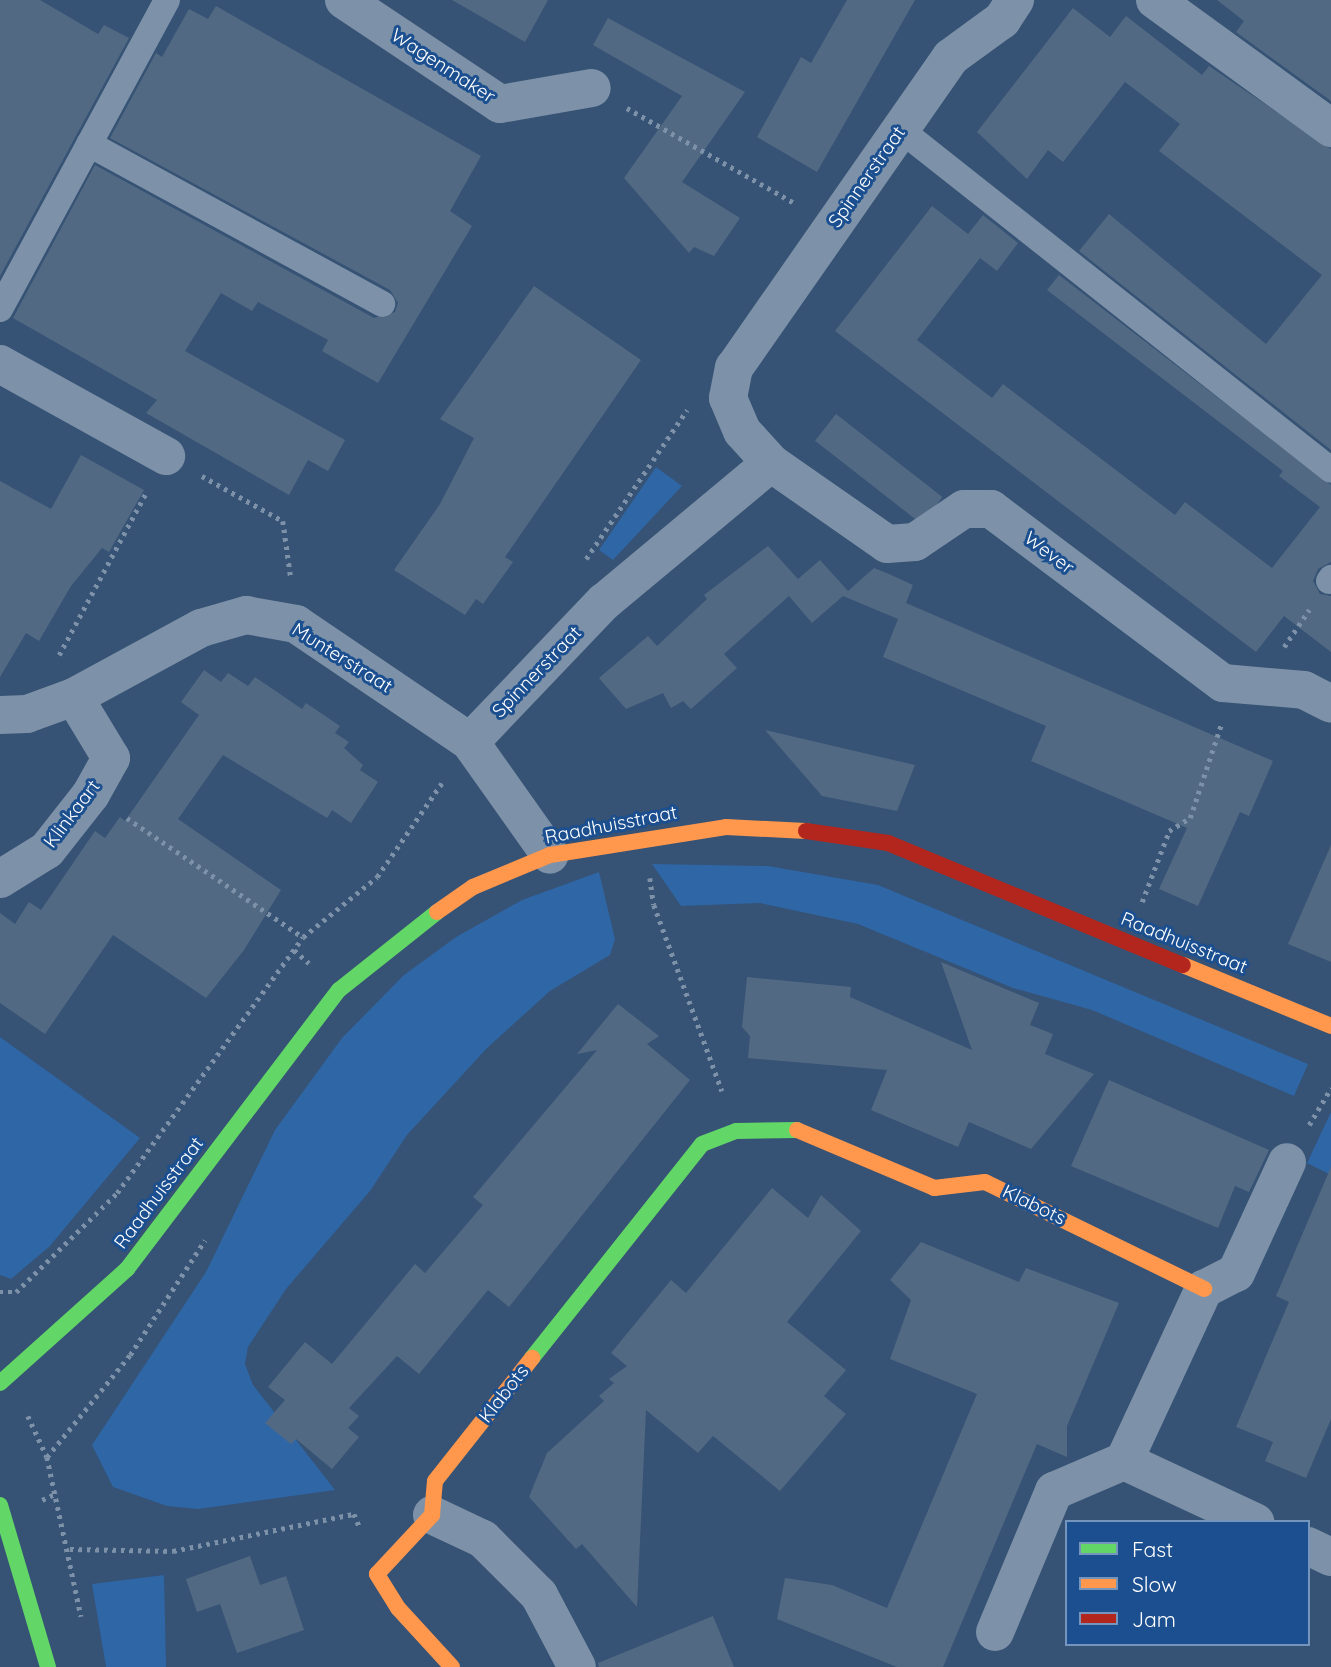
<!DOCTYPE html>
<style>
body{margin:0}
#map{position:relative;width:1331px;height:1667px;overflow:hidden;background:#365274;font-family:Quicksand,sans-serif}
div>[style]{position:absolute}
.green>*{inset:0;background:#2f66a5}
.building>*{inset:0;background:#526984;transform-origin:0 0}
.path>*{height:4.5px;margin-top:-2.25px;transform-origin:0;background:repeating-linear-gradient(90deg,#7d92a8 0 3.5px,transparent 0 8.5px)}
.lane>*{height:26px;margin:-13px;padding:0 13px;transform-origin:13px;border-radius:13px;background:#7d92a8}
.street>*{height:38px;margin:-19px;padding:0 19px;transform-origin:19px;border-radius:19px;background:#7d92a8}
.fast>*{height:16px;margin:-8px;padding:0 8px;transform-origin:8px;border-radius:8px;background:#63d668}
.slow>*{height:16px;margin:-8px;padding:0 8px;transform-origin:8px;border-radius:8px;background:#ff974d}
.jam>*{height:16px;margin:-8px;padding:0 8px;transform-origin:8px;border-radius:8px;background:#b3261e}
span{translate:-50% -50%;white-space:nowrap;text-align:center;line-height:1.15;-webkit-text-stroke:6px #1b4f8f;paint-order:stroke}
.street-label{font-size:19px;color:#fff}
.legend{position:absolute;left:1065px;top:1520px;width:245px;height:126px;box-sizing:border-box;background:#1b4f8f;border:2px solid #7695bc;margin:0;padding:9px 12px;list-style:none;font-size:21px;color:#fff}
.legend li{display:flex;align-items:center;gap:14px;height:35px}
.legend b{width:35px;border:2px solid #7695bc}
</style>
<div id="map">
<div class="green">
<div style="clip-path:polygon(656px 467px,682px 486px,613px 560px,599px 550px)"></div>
<div style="clip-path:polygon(652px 864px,768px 866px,878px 885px,1308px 1064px,1294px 1096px,1092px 1010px,1013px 988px,858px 924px,760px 903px,681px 906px)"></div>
<div style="clip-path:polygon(599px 872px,615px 939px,610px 955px,550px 991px,487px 1048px,407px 1135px,370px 1191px,286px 1289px,248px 1347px,245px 1364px,253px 1385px,335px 1490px,198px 1509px,167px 1506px,113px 1487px,92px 1445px,206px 1272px,275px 1130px,342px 1038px,404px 975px,456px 937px,522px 900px)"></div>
<div style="clip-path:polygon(0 1037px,140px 1138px,49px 1247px,11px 1279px,0 1275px)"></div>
<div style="clip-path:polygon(1331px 1112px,1331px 1175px,1307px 1163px)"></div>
<div style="clip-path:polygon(164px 1575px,166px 1667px,106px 1667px,92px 1584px)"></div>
</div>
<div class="building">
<div style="clip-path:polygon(0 0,40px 0,98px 34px,104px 25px,129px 38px,0 276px)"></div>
<div style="clip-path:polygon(452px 0,548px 0,525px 42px)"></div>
<div style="clip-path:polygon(847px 0,915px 0,817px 172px,757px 137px,801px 57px,811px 63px)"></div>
<div style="clip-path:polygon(1217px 0,1331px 0,1331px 101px,1236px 32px,1244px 21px)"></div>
<div style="clip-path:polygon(216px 6px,481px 156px,450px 211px,472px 226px,378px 383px,322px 351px,328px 340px,258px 302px,252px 311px,221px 293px,185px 351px,345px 440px,328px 471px,308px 460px,289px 495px,146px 413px,157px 400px,13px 318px,95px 165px,374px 318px,395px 312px,398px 303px,390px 290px,110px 138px,156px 53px,162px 57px,189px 9px,208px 19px)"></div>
<div style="clip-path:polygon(1073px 8px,1110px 37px,1126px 16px,1202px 75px,1209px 66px,1331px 149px,1331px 450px,1079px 251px,1109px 214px,1266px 344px,1322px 275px,1159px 151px,1180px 124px,1125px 82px,1063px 162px,1048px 150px,1027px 179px,977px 132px)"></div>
<div style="clip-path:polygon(608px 18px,745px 92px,682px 182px,740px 218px,714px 256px,694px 247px,689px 253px,624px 178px,682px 96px,593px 45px)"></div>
<div style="clip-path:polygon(932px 206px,968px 234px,983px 215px,1018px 243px,997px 271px,980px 258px,917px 340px,992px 398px,1003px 384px,1175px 515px,1185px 502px,1272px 568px,1320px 507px,1279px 476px,1283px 471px,1047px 290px,1059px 275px,1331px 485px,1331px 562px,1318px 569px,1313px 581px,1320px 594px,1331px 596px,1331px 652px,1284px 616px,1256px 652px,835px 331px)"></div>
<div style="clip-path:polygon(534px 286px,641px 360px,505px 557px,513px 562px,483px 604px,476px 599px,465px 615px,394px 570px,440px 504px,474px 438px,440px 419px)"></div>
<div style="left:836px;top:414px;width:135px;height:34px;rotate:38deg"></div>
<div style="clip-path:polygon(81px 455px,144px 490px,109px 552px,102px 548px,71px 586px,39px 641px,26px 633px,0 677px,0 481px,51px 509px)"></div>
<div style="clip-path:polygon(768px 546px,798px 579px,820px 560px,848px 591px,874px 568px,889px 574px,913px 585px,906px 603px,1273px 761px,1249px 816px,1240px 812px,1198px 906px,1159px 889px,1187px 828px,1031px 761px,1046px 726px,883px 657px,898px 619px,843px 596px,812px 623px,789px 596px,724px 654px,737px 668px,691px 709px,683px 701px,671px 708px,663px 693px,626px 709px,599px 678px,648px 636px,657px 646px,707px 599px,704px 595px)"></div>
<div style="clip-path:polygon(204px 670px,221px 682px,228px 673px,248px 686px,255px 677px,302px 709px,306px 703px,340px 726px,335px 733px,349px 742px,344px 748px,363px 765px,360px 770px,378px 782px,351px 823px,332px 810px,327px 818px,223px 755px,178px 819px,281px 890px,244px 950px,206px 998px,113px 935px,45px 1034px,0 1003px,0 913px,15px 924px,29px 902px,41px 910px,95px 831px,105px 838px,120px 817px,125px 821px,199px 715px,181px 702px)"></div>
<div style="clip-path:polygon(765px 730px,915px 765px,897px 811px,822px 796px)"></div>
<div style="clip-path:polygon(1331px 845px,1331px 962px,1288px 944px)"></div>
<div style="clip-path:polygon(941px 962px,1039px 1003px,1030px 1025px,1053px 1034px,1045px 1054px,1094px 1074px,1031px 1149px,969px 1122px,958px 1147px,871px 1110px,887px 1070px,748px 1058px,750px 1036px,742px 1027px,747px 977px,851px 987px,850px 997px,972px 1050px)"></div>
<div style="clip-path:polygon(618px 1004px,659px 1036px,647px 1044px,690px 1080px,509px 1307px,488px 1290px,419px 1374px,397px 1356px,349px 1408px,359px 1416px,348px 1428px,359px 1437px,332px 1469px,296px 1439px,291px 1444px,265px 1423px,285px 1400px,268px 1387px,305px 1342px,332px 1364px,415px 1264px,425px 1273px,483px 1205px,473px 1197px,597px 1050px,577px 1054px)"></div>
<div style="clip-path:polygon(1109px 1080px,1269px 1150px,1249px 1192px,1235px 1186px,1218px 1228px,1071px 1166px)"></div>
<div style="clip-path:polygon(1331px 1167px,1331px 1419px,1306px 1478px,1265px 1461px,1273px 1442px,1236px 1427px,1289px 1302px,1276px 1296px)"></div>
<div style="clip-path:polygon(772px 1188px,808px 1218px,821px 1195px,861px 1231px,787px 1322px,846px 1370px,824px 1396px,846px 1414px,780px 1491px,713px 1436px,698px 1453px,646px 1410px,637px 1607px,582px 1544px,576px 1549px,529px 1497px,547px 1453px,604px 1401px,599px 1396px,614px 1383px,609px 1379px,627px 1366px,611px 1353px,671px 1280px,686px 1293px)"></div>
<div style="clip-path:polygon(921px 1242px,1019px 1282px,1026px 1268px,1119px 1303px,1067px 1426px,1067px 1457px,1037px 1444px,943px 1667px,897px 1667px,777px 1619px,785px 1578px,832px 1585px,887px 1608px,977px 1394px,890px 1359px,911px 1300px,890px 1280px)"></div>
<div style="clip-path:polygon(250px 1556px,260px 1585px,286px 1576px,304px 1630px,237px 1653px,220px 1604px,197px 1612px,186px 1579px)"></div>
<div style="clip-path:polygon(713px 1616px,734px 1667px,599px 1667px,598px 1663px)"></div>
</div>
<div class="path">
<div style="left:627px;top:108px;width:194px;rotate:29.6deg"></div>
<div style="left:202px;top:476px;width:93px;rotate:29.1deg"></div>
<div style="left:283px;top:521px;width:59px;rotate:82.1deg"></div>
<div style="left:586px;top:559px;width:180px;rotate:-55.9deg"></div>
<div style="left:1284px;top:647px;width:45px;rotate:-56deg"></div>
<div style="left:59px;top:655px;width:184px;rotate:-61.8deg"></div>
<div style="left:127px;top:818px;width:212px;rotate:34.1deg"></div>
<div style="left:650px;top:878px;width:27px;rotate:82deg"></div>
<div style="left:654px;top:905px;width:198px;rotate:69.9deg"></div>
<div style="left:1142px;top:902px;width:76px;rotate:-69.2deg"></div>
<div style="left:1169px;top:831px;width:25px;rotate:-32deg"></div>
<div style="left:1190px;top:818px;width:98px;rotate:-71.6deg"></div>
<div style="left:294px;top:950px;width:20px;rotate:41deg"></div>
<div style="left:1309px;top:1125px;width:43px;rotate:-59.3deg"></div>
<div style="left:0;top:1292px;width:16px"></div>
<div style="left:16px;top:1292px;width:141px;rotate:-44.4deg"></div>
<div style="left:117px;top:1193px;width:316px;rotate:-54deg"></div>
<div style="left:303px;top:937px;width:95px;rotate:-39deg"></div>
<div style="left:377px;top:877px;width:118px;rotate:-55.4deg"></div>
<div style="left:28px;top:1416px;width:45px;rotate:65.1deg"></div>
<div style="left:47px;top:1457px;width:163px;rotate:77.9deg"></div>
<div style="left:47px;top:1457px;width:132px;rotate:-50.9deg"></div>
<div style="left:130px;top:1355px;width:137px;rotate:-56.9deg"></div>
<div style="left:42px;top:1500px;width:17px;rotate:-25deg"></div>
<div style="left:70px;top:1549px;width:103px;rotate:1.1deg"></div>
<div style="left:173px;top:1551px;width:185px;rotate:-11.6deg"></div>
<div style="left:354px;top:1514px;width:15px;rotate:67deg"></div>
</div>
<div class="lane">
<div style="left:901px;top:130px;width:548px;rotate:38.33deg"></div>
<div style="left:89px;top:144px;width:334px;rotate:28.6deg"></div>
<div style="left:0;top:309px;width:351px;rotate:-61.6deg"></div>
<div style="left:1329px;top:581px;width:4px;rotate:-56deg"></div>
</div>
<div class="street">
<div style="left:344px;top:0;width:187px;rotate:33.7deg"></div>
<div style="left:500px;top:104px;width:93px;rotate:-9.9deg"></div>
<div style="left:1155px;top:0;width:218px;rotate:36deg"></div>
<div style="left:0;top:364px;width:190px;rotate:29deg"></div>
<div style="left:771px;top:463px;width:141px;rotate:34.9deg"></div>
<div style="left:887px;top:544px;width:28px;rotate:-4deg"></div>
<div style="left:915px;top:542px;width:59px;rotate:-34deg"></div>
<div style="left:964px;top:509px;width:27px"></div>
<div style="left:991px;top:509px;width:290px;rotate:36.9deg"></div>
<div style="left:1223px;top:683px;width:81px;rotate:4.9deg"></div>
<div style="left:1304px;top:690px;width:30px;rotate:27deg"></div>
<div style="left:0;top:715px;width:27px;rotate:-2deg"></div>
<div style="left:27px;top:714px;width:50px;rotate:-19.9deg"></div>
<div style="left:74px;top:697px;width:145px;rotate:-28.5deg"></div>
<div style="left:201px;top:628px;width:47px;rotate:-16.1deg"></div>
<div style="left:246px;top:615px;width:51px;rotate:10.2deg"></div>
<div style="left:296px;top:624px;width:210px;rotate:34.1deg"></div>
<div style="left:470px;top:742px;width:138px;rotate:54.7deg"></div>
<div style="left:470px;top:742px;width:194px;rotate:-46.3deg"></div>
<div style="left:604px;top:602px;width:217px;rotate:-39.8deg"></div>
<div style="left:771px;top:463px;width:43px;rotate:-132.2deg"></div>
<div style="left:742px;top:431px;width:36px;rotate:-113deg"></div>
<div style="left:728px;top:398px;width:31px;rotate:-79deg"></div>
<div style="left:734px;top:368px;width:379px;rotate:-55.1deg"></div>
<div style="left:951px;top:57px;width:63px;rotate:-36deg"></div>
<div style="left:1002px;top:20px;width:24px;rotate:-57deg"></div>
<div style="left:0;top:879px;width:55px;rotate:-31.7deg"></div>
<div style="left:47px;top:850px;width:71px;rotate:-51.8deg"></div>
<div style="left:91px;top:794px;width:41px;rotate:-60.9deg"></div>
<div style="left:111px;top:758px;width:71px;rotate:-121.2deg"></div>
<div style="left:1124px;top:1461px;width:145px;rotate:25deg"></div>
<div style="left:432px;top:1515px;width:56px;rotate:25.2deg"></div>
<div style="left:483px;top:1539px;width:79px;rotate:45deg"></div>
<div style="left:539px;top:1595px;width:81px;rotate:62.2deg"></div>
<div style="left:1308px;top:1546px;width:25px;rotate:26deg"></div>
<div style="left:995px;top:1632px;width:153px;rotate:-67.3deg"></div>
<div style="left:1054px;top:1491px;width:76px;rotate:-23.2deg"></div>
<div style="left:1124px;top:1461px;width:190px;rotate:-65.1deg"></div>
<div style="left:1204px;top:1289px;width:36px;rotate:-27deg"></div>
<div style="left:1236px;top:1273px;width:122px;rotate:-65.3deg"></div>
</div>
<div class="fast">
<div style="left:532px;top:1358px;width:273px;rotate:-51.5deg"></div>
<div style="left:702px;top:1144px;width:36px;rotate:-21deg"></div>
<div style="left:736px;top:1131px;width:61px;rotate:-0.9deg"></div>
<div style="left:0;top:1383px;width:171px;rotate:-41.9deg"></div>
<div style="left:127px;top:1269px;width:350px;rotate:-52.8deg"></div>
<div style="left:339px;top:990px;width:125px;rotate:-38.5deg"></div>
<div style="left:0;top:1505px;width:169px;rotate:73.5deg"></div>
</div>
<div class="slow">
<div style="left:437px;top:912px;width:44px;rotate:-34.8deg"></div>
<div style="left:473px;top:887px;width:83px;rotate:-22.6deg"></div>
<div style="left:550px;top:855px;width:178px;rotate:-9deg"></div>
<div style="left:726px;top:827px;width:80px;rotate:2.9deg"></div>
<div style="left:1183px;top:965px;width:160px;rotate:22.4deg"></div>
<div style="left:797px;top:1130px;width:149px;rotate:22.9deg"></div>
<div style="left:934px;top:1188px;width:51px;rotate:-6.7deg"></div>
<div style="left:985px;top:1182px;width:244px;rotate:26deg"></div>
<div style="left:452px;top:1667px;width:80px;rotate:-132.5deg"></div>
<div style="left:398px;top:1608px;width:40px;rotate:-122deg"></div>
<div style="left:377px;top:1574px;width:81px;rotate:-47deg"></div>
<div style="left:432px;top:1515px;width:34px;rotate:-85deg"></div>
<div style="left:435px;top:1481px;width:157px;rotate:-51.7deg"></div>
</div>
<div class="jam">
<div style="left:806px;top:831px;width:83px;rotate:8.3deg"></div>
<div style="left:888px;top:843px;width:319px;rotate:22.5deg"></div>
</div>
<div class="street-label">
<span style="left:443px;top:66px;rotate:33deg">Wagenmaker</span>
<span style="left:867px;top:177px;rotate:-55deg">Spinnerstraat</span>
<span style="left:1049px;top:553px;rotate:37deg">Wever</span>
<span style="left:342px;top:658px;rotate:32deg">Munterstraat</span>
<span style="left:537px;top:672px;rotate:-46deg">Spinnerstraat</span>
<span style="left:72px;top:814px;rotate:-53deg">Klinkaart</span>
<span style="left:611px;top:825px;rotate:-11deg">Raadhuisstraat</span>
<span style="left:1184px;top:943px;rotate:22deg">Raadhuisstraat</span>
<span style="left:159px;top:1193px;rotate:-53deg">Raadhuisstraat</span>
<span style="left:1034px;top:1205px;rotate:26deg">Klabots</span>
<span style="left:504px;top:1394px;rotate:-52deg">Klabots</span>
</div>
<ul class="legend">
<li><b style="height:9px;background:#63d668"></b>Fast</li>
<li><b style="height:9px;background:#ff974d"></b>Slow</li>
<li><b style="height:9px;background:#b3261e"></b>Jam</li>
</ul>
</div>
